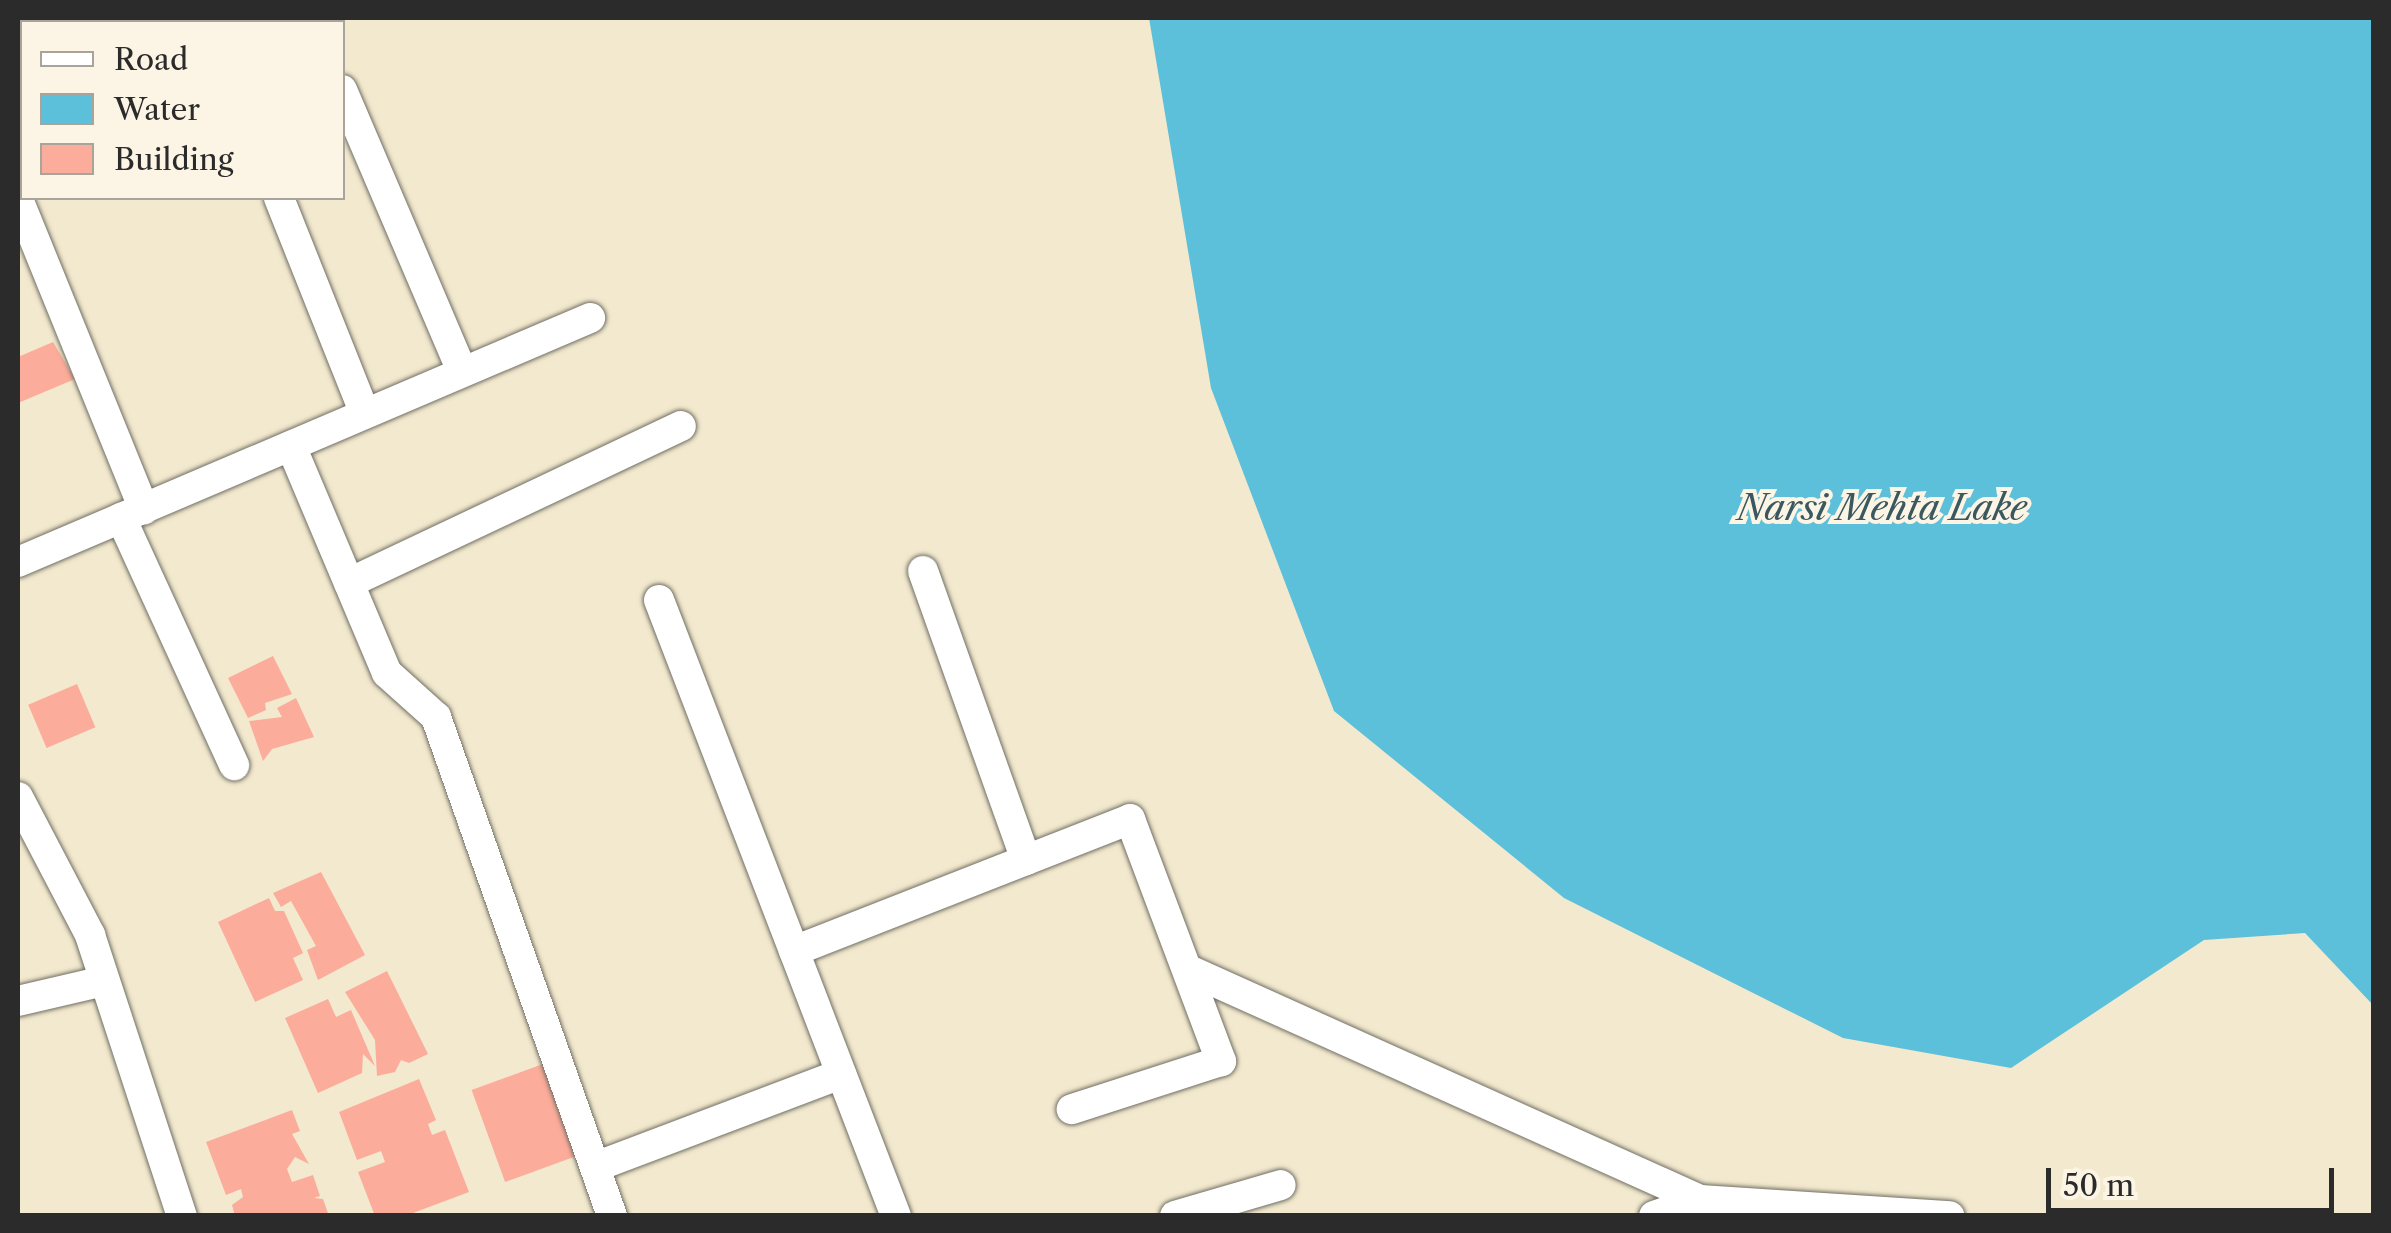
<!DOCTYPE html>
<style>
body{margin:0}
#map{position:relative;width:2391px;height:1233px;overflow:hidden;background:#f2e9ce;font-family:"Libre Caslon Text",serif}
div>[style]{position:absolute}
.water>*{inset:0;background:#5cc0da}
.building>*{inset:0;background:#fcac9a;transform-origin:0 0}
.roads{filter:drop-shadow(0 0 2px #716e64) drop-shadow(0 0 2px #716e64)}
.minor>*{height:30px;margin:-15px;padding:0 15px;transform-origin:15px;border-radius:15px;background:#fff}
span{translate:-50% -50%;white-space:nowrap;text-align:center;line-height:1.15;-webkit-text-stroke:8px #fcf5e5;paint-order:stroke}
.water-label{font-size:35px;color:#3a5860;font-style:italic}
.frame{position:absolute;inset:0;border:20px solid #2b2b2b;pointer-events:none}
.legend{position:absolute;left:20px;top:20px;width:325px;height:180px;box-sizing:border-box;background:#fcf5e5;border:2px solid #a8a49b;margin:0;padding:12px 18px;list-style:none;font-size:30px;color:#2b2b2b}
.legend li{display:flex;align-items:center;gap:20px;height:50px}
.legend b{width:50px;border:2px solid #a8a49b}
.scale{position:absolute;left:2046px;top:1168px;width:288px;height:45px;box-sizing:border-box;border:5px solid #2b2b2b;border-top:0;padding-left:12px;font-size:30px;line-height:35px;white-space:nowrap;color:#2b2b2b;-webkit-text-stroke:8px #fcf5e5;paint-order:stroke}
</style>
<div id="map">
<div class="water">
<div style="clip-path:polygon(1149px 18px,2373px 18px,2373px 1005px,2305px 933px,2204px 940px,2011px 1068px,1843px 1038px,1564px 898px,1334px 711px,1211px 388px)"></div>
</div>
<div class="building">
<div style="clip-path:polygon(53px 342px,75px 379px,18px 403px,18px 357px)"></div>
<div style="clip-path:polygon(273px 656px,292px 694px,265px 703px,266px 710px,248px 718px,228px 678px)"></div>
<div style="left:77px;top:684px;width:47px;height:53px;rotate:67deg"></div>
<div style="clip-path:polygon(296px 698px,314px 737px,272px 749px,263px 761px,249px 721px,282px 717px,277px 708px)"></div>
<div style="clip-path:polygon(321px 872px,365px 955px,318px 980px,307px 950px,316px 946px,291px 901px,281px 907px,273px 893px)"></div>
<div style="clip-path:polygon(269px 898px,275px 911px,284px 911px,303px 953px,293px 958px,303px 980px,255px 1002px,218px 922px)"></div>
<div style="clip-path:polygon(387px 971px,428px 1054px,409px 1063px,401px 1060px,395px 1072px,377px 1076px,375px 1040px,345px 992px)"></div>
<div style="clip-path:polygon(328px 999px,336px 1017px,351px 1010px,375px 1066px,363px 1054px,362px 1073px,318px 1093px,285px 1018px)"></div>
<div style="left:543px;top:1064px;width:98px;height:76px;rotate:70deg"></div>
<div style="clip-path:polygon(419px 1079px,436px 1120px,428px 1124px,432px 1135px,445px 1130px,469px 1192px,405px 1216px,375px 1216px,358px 1172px,385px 1162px,381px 1151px,357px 1160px,339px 1112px)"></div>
<div style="clip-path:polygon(292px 1110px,300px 1131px,292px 1134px,309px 1164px,295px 1157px,287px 1169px,292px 1182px,313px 1175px,320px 1196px,314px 1198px,323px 1199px,329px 1216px,235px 1216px,232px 1205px,243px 1197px,241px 1189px,226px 1195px,206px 1142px)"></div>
</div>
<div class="roads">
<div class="minor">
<div style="left:209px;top:18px;width:4px;rotate:63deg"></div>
<div style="left:312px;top:18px;width:4px;rotate:63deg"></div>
<div style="left:342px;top:90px;width:306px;rotate:66.9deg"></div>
<div style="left:279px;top:198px;width:232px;rotate:68.3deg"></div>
<div style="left:18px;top:199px;width:335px;rotate:67.9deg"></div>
<div style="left:291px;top:446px;width:246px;rotate:67.1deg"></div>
<div style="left:387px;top:673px;width:66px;rotate:41.9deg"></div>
<div style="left:436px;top:717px;width:529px;rotate:70.57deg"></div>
<div style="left:121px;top:518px;width:272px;rotate:65.4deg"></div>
<div style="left:18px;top:562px;width:622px;rotate:-23.1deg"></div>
<div style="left:923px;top:571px;width:307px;rotate:70.4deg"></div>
<div style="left:349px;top:583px;width:367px;rotate:-25.3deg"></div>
<div style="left:659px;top:600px;width:660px;rotate:68.96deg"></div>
<div style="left:18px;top:797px;width:156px;rotate:62.4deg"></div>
<div style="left:90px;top:935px;width:296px;rotate:71.9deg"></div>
<div style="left:794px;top:951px;width:361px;rotate:-21.4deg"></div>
<div style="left:1130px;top:819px;width:259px;rotate:69.4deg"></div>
<div style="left:1221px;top:1061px;width:157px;rotate:162.1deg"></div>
<div style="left:1191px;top:971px;width:558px;rotate:24.22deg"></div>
<div style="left:1700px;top:1200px;width:250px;rotate:3.7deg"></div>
<div style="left:18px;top:1001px;width:88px;rotate:-13.1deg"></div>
<div style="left:595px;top:1167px;width:263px;rotate:-20.7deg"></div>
<div style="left:1175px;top:1216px;width:110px;rotate:-16.3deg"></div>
<div style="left:1654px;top:1216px;width:49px;rotate:-19.2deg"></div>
</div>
</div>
<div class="water-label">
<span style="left:1882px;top:508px">Narsi Mehta Lake</span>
</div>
<div class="frame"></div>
<ul class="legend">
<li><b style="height:12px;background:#fff"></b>Road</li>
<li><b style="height:28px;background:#5cc0da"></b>Water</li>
<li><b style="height:28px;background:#fcac9a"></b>Building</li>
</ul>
<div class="scale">50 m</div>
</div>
